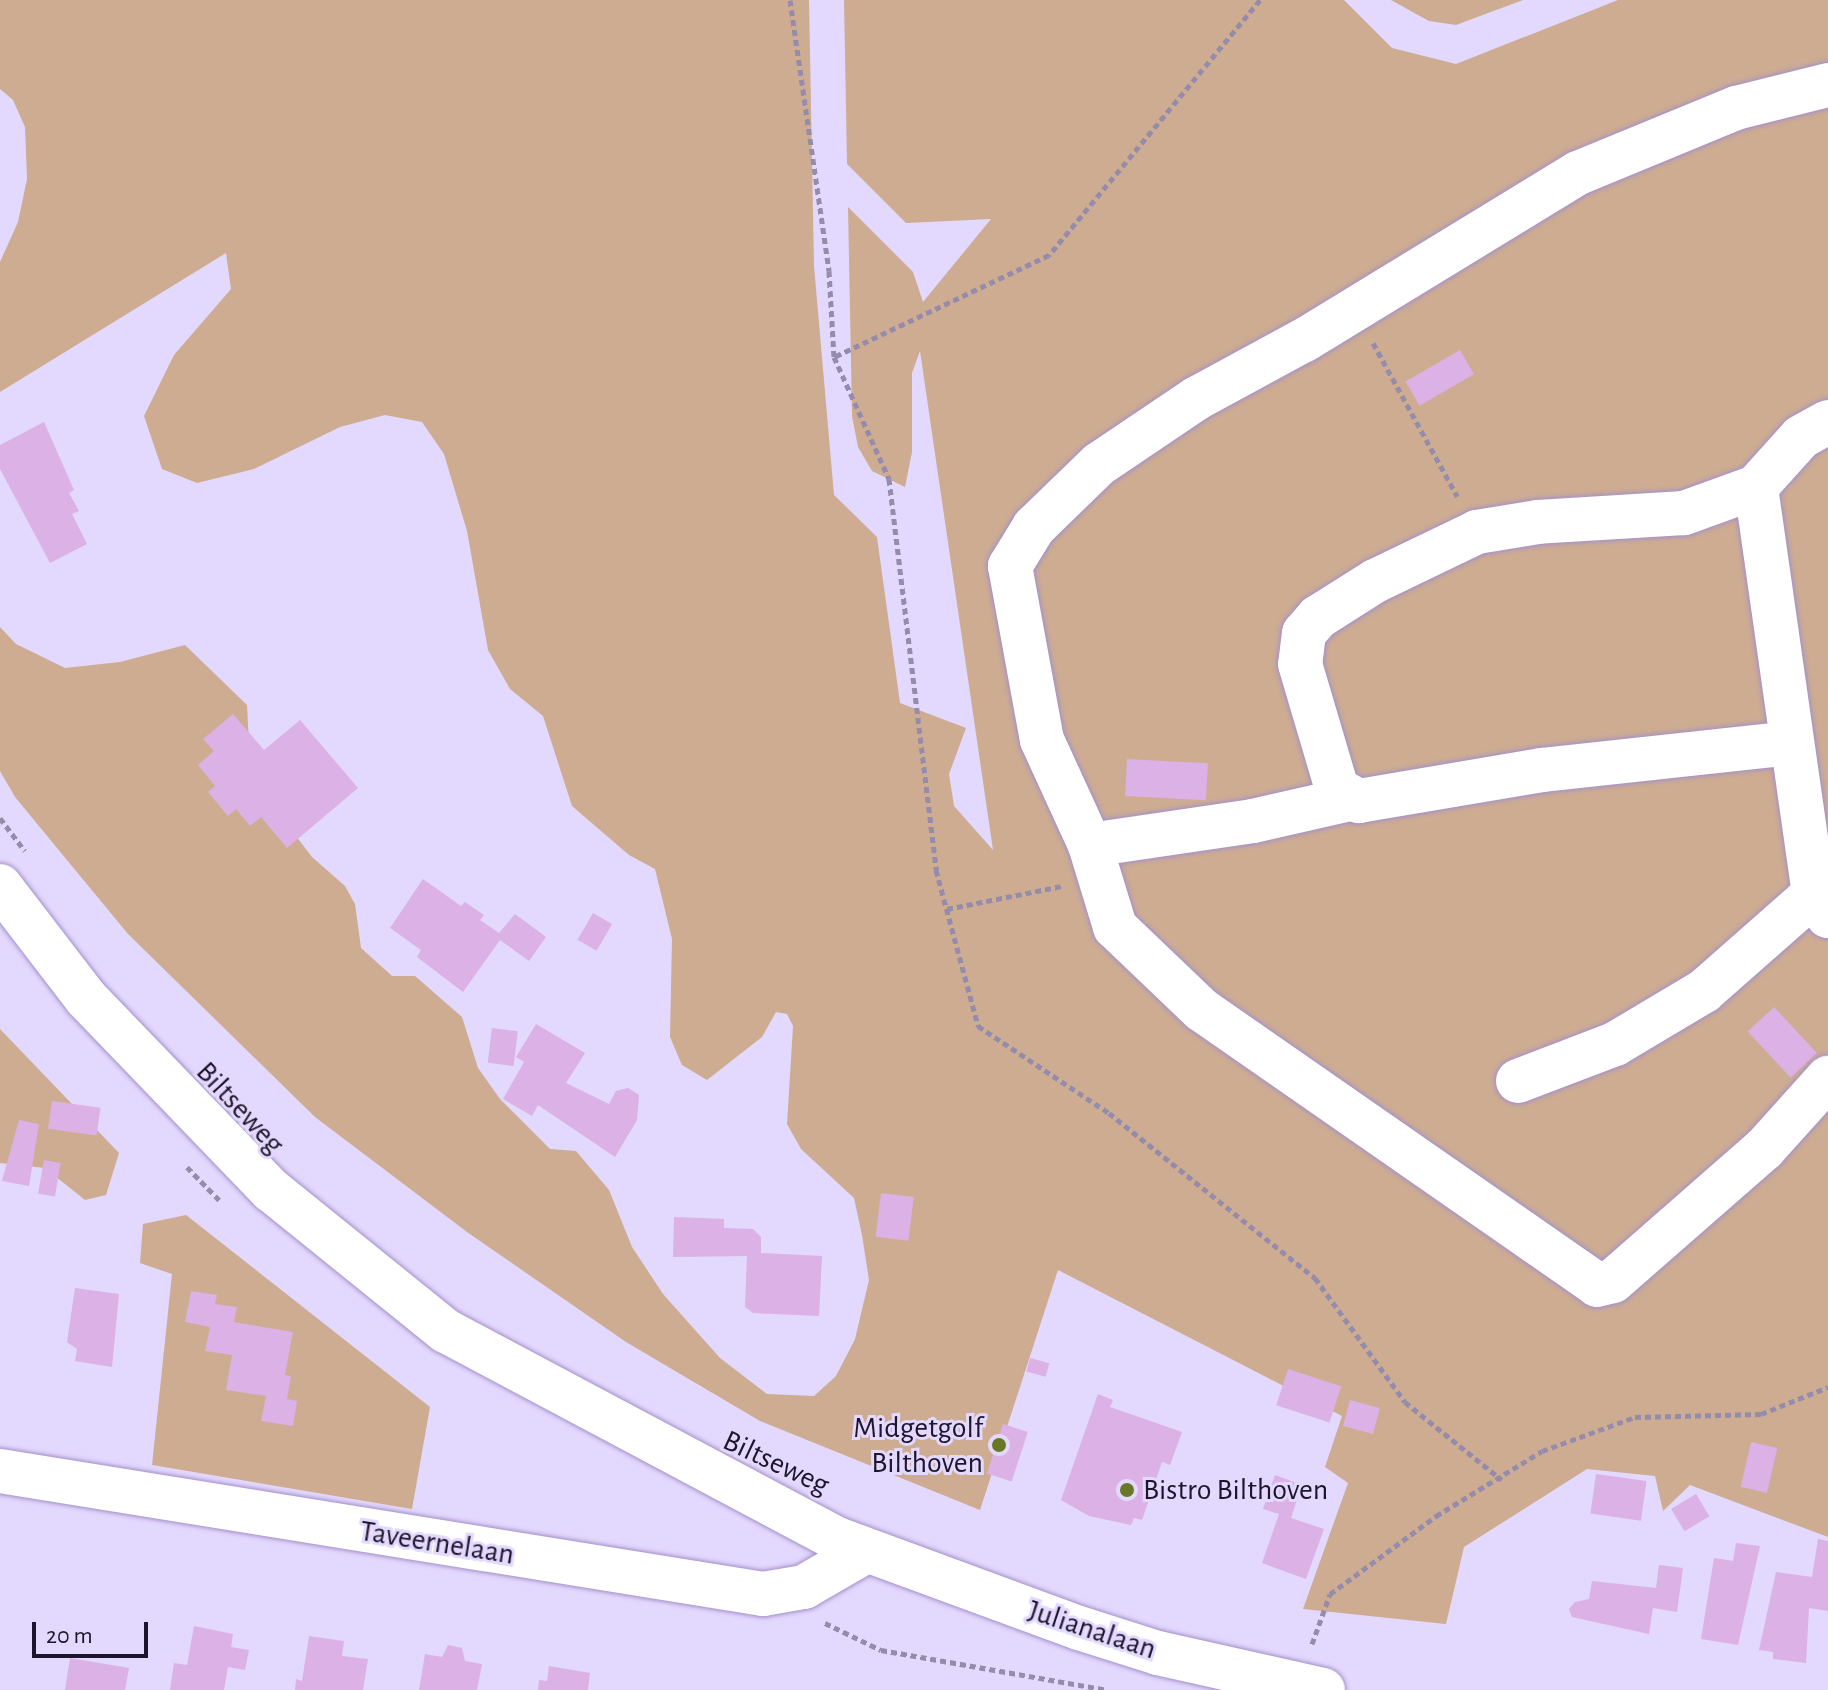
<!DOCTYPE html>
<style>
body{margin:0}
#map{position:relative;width:1828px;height:1690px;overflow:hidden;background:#e3d8fd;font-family:"Alegreya Sans",sans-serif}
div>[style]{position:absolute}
.green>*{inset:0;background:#cdac92}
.building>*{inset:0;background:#dbb1e6;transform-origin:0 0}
.path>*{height:5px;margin-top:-2.5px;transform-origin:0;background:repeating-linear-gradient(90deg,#958baa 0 6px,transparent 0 10px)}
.roads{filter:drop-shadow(0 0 2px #a490cb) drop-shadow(0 0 2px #a490cb)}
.minor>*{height:44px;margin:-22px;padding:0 22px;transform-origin:22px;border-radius:22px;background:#fff}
.dots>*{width:22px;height:22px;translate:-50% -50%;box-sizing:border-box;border:4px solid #e3d8fd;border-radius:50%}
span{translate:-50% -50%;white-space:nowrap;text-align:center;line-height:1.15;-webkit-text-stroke:6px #e3d8fd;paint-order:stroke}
.street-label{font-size:30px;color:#1d152b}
.poi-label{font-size:30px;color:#1d152b}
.right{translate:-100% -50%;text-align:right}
.left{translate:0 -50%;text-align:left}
.scale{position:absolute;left:32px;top:1622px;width:116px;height:36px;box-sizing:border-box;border:4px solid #1d152b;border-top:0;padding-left:10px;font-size:24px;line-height:28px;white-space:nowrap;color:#1d152b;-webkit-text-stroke:6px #e3d8fd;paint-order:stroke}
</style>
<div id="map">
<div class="green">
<div style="clip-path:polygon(0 0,809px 0,814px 266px,834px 495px,877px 537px,900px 703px,966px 728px,949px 774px,954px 806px,993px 850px,920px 351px,912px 373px,912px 452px,905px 487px,872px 471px,858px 447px,852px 416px,848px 207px,913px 272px,923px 302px,991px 219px,906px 223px,847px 164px,844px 0,1344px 0,1392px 48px,1456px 64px,1618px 0,1828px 0,1828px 1537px,1690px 1485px,1663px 1511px,1655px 1476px,1587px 1469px,1464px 1547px,1446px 1624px,1303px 1609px,1348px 1483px,1325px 1467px,1342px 1416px,1058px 1270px,980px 1510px,760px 1421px,626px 1342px,467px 1232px,315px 1117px,128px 934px,15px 797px,0 771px,0 627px,16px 644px,65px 668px,120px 662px,185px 645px,247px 705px,249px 745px,273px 806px,312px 857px,345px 886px,355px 904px,361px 948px,392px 976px,415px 976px,462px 1017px,478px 1068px,500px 1099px,550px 1149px,576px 1151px,609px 1190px,632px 1247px,663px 1294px,720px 1358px,767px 1394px,814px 1396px,836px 1376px,855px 1339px,869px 1280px,862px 1235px,854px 1198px,801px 1149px,787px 1124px,793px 1026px,787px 1014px,776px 1012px,762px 1037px,707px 1080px,682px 1065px,670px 1037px,672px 939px,655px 869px,629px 855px,572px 806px,543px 716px,510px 689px,488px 650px,467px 531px,444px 454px,422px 422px,385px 415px,340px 427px,254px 469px,197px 483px,162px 469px,144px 416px,174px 355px,231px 289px,226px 253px,0 392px,0 262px,18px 222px,27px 179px,25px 127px,13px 100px,0 89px)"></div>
<div style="clip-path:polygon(1391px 0,1523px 0,1456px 25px,1429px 21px)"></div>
<div style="clip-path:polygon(0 1029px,119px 1153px,106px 1195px,85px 1200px,45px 1168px,0 1163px)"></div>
<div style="clip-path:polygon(186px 1215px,430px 1407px,412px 1509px,152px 1465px,172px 1274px,140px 1263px,143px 1224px)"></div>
</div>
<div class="building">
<div style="left:1460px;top:350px;width:28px;height:63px;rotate:60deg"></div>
<div style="clip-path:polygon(44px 422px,74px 490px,69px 493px,79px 511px,72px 514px,87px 544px,50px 563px,0 469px,0 445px)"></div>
<div style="clip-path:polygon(233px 714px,264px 750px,300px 720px,358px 788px,287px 848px,261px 817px,250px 826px,236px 809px,228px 816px,208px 792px,215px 786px,198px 765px,214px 751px,203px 739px)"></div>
<div style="left:1127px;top:759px;width:81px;height:37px;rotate:3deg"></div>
<div style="clip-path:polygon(423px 879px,461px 906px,465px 902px,484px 915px,480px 920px,499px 933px,515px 914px,546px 937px,529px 961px,500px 940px,463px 992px,417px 957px,421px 950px,390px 928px)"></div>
<div style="left:593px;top:913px;width:22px;height:31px;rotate:30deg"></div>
<div style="left:1774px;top:1007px;width:63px;height:36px;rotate:47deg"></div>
<div style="clip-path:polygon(536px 1024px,585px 1053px,566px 1083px,609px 1104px,616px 1091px,628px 1088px,639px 1095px,637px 1120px,615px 1157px,538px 1105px,532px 1116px,503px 1099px,524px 1062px,516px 1057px)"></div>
<div style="left:492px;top:1028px;width:26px;height:35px;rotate:7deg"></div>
<div style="left:52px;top:1101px;width:49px;height:28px;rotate:8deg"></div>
<div style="clip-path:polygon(19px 1120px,39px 1124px,29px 1186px,2px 1181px)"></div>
<div style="left:44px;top:1160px;width:17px;height:34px;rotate:10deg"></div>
<div style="left:881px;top:1193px;width:33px;height:44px;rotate:7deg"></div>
<div style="clip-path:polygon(674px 1217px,724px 1219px,724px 1228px,753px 1229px,761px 1237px,761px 1253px,822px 1256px,819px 1316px,753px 1313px,745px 1307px,747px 1256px,673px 1257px)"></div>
<div style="clip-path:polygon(75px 1288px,119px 1294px,112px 1367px,75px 1361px,77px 1349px,67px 1342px)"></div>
<div style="clip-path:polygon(191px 1291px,217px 1295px,215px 1304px,237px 1307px,234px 1322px,293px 1332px,285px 1375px,291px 1376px,287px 1399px,297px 1401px,293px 1426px,261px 1421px,266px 1396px,226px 1390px,232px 1355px,205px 1351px,210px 1327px,185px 1322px)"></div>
<div style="left:1030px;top:1358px;width:20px;height:14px;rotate:15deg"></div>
<div style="left:1288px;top:1369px;width:56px;height:38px;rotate:18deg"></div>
<div style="clip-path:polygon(1098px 1394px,1113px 1400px,1110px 1407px,1182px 1432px,1170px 1465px,1162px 1462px,1142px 1520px,1134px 1518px,1131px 1525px,1089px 1516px,1061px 1500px)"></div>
<div style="left:1350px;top:1400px;width:31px;height:27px;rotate:15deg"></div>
<div style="left:1003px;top:1424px;width:26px;height:52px;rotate:18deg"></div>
<div style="left:1751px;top:1442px;width:27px;height:46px;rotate:13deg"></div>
<div style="left:1596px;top:1474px;width:51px;height:40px;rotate:8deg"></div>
<div style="clip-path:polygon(1275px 1475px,1302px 1485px,1291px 1518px,1324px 1529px,1306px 1579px,1262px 1563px,1279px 1514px,1263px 1509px)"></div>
<div style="left:1696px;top:1494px;width:26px;height:29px;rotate:59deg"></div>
<div style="clip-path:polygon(1818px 1539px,1828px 1541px,1828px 1611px,1809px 1608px,1806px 1663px,1773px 1659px,1773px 1652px,1759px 1650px,1776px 1572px,1812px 1577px)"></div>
<div style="clip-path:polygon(1736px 1543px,1760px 1546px,1738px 1645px,1701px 1639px,1714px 1558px,1733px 1561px)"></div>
<div style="clip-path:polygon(1659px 1565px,1683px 1568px,1677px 1612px,1653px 1608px,1649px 1634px,1572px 1617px,1569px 1609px,1575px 1602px,1589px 1599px,1592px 1581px,1656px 1588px)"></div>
<div style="clip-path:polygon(194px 1626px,233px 1634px,231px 1647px,249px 1650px,245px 1670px,228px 1667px,224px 1690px,170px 1690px,174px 1663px,187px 1665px)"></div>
<div style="clip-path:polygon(309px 1636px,344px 1641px,342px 1656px,368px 1659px,363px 1690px,295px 1690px,296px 1679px,302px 1681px)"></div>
<div style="clip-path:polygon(448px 1645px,462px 1648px,465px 1661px,482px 1664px,477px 1690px,419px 1690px,425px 1654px,442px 1657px)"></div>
<div style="clip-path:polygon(70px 1658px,129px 1668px,125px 1690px,65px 1690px)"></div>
<div style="clip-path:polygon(549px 1666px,590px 1673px,588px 1690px,538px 1690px,539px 1680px,547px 1681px)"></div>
</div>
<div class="path">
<div style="left:790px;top:0;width:274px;rotate:81.8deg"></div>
<div style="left:829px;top:271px;width:86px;rotate:86.7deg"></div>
<div style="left:1260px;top:0;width:331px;rotate:129.6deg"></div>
<div style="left:1049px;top:255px;width:238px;rotate:154.6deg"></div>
<div style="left:834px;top:357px;width:134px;rotate:65.7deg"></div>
<div style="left:889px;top:479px;width:394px;rotate:83.1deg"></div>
<div style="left:936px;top:870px;width:162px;rotate:74.9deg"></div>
<div style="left:978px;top:1026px;width:157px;rotate:33.6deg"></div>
<div style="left:1109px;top:1113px;width:264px;rotate:38.7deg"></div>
<div style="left:1315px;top:1278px;width:153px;rotate:54deg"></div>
<div style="left:1405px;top:1402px;width:124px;rotate:38.8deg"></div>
<div style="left:1373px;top:343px;width:175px;rotate:61.2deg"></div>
<div style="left:0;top:818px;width:41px;rotate:52.9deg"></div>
<div style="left:947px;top:909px;width:117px;rotate:-11.3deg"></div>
<div style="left:187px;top:1167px;width:50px;rotate:45.8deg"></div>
<div style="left:825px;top:1623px;width:62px;rotate:25.7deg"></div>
<div style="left:881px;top:1650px;width:230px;rotate:10deg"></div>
<div style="left:1312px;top:1644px;width:53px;rotate:-70.2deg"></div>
<div style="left:1330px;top:1594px;width:132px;rotate:-36.3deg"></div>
<div style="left:1436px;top:1516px;width:124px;rotate:-31.5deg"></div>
<div style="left:1542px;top:1451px;width:99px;rotate:-20.1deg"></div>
<div style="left:1635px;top:1417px;width:126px;rotate:-1.4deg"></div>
<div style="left:1761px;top:1414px;width:72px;rotate:-21.9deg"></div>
</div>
<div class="roads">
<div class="minor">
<div style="left:1828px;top:85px;width:95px;rotate:166deg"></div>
<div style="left:1736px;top:108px;width:171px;rotate:157.6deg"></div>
<div style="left:1578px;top:173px;width:321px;rotate:148.6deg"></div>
<div style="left:1304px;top:340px;width:122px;rotate:151.5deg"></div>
<div style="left:1197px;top:398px;width:118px;rotate:146deg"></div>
<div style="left:1099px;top:464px;width:91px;rotate:135.9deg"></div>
<div style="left:1034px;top:527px;width:46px;rotate:121.6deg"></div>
<div style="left:1010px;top:566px;width:177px;rotate:79.6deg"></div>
<div style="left:1042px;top:740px;width:115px;rotate:65.4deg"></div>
<div style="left:1090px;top:845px;width:86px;rotate:73deg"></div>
<div style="left:1115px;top:927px;width:120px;rotate:43.7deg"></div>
<div style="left:1202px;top:1010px;width:481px;rotate:34.8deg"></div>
<div style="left:1597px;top:1285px;width:16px;rotate:-14deg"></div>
<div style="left:1613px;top:1281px;width:201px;rotate:-41.2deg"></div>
<div style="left:1764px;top:1149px;width:96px;rotate:-48deg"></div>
<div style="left:1828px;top:422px;width:31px;rotate:151deg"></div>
<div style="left:1801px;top:437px;width:67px;rotate:132deg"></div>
<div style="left:1756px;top:487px;width:411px;rotate:81.9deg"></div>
<div style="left:1814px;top:894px;width:26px;rotate:58deg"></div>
<div style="left:1756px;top:487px;width:77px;rotate:160.1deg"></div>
<div style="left:1684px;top:513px;width:146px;rotate:176.5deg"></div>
<div style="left:1538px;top:522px;width:62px;rotate:170.7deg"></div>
<div style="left:1477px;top:532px;width:113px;rotate:154.3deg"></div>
<div style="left:1375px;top:581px;width:67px;rotate:147.7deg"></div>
<div style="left:1318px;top:617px;width:21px;rotate:131deg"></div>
<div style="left:1304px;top:633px;width:31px;rotate:97deg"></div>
<div style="left:1300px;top:664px;width:130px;rotate:73.5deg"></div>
<div style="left:1337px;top:789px;width:25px;rotate:29deg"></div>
<div style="left:1359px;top:801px;width:186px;rotate:-9.6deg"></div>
<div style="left:1542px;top:770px;width:251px;rotate:-6.2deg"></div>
<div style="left:1090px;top:845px;width:165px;rotate:-8.4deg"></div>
<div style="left:1253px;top:821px;width:99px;rotate:-12.8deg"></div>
<div style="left:0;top:886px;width:141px;rotate:52.5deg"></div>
<div style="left:86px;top:998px;width:267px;rotate:46.1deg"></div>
<div style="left:271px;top:1190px;width:225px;rotate:38.9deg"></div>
<div style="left:446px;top:1331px;width:443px;rotate:28deg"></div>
<div style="left:837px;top:1539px;width:258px;rotate:20.2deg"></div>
<div style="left:1079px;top:1628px;width:83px;rotate:17.6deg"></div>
<div style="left:1158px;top:1653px;width:169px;rotate:12.6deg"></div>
<div style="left:1518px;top:1081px;width:104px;rotate:-20.9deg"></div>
<div style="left:1615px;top:1044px;width:104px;rotate:-30.8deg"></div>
<div style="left:1704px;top:991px;width:147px;rotate:-41.4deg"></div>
<div style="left:0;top:1471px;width:773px;rotate:9.16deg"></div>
<div style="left:763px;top:1594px;width:42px;rotate:-9.7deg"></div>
<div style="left:804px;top:1587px;width:72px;rotate:-30.1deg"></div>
</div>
</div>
<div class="dots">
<div style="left:999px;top:1445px;background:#687826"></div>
<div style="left:1127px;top:1490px;background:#687826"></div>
</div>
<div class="street-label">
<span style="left:240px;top:1108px;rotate:47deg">Biltseweg</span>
<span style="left:776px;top:1463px;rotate:25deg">Biltseweg</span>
<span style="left:437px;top:1543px;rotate:9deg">Taveernelaan</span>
<span style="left:1092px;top:1630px;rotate:18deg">Julianalaan</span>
</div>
<div class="poi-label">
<span class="right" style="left:983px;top:1445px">Midgetgolf<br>Bilthoven</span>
<span class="left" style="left:1143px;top:1490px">Bistro Bilthoven</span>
</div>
<div class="scale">20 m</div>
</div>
